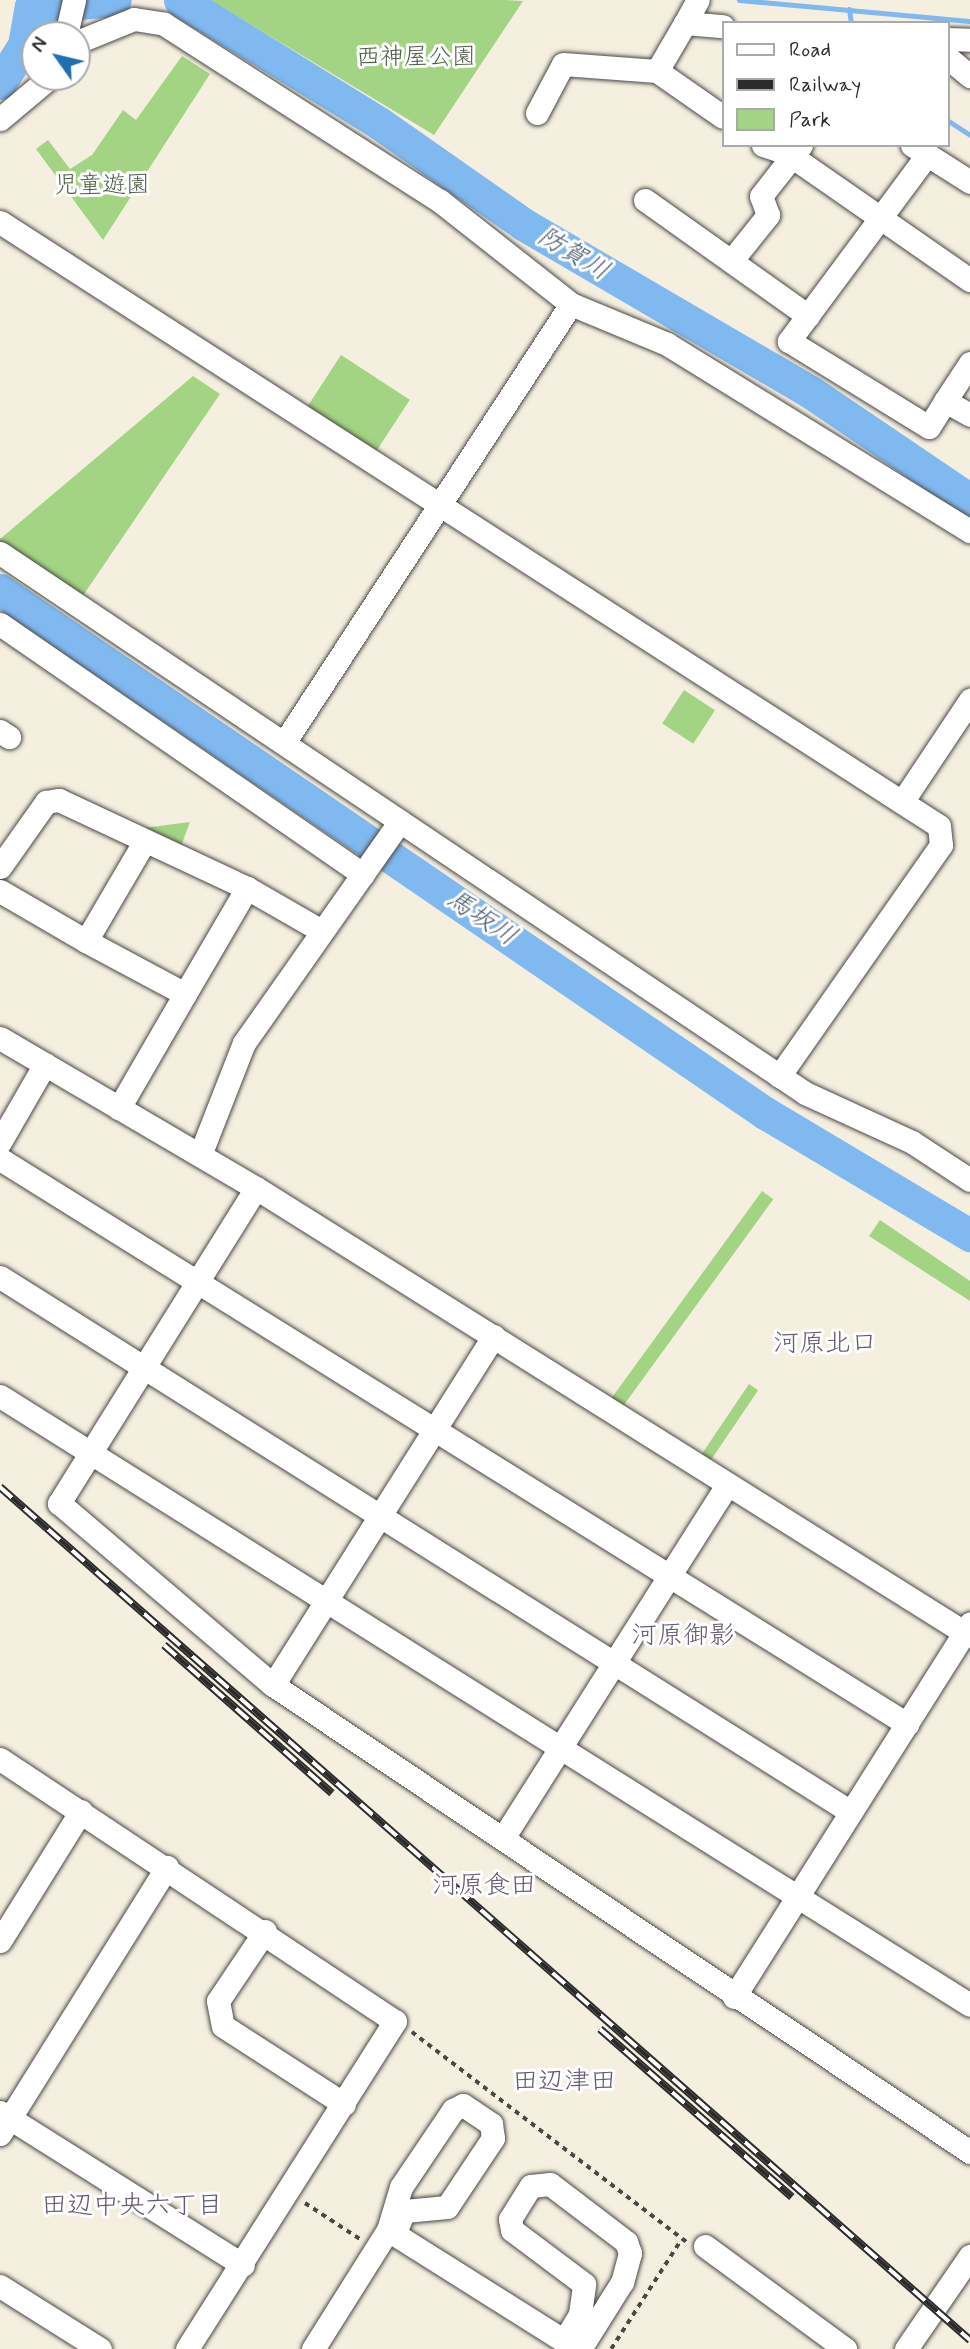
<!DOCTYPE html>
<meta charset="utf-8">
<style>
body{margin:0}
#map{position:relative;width:970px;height:2349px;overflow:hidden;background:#f5efdf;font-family:Mynerve,"Klee One",sans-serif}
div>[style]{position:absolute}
.green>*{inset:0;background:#a3d483;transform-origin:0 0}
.stream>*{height:5px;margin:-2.5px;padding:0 2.5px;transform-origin:2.5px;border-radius:2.5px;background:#80b8f0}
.river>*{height:33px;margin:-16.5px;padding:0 16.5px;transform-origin:16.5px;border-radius:16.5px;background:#80b8f0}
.path>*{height:3.5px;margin-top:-1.75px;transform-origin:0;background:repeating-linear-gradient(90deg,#494846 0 5px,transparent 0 10px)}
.roads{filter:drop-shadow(0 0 2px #494846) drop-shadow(0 0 2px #494846)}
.minor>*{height:23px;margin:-11.5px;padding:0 11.5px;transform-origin:11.5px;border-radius:11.5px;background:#fff}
.rail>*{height:8px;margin-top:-4px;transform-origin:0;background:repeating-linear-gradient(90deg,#fff 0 16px,#2b2b2b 0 32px);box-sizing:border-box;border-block:2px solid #2b2b2b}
span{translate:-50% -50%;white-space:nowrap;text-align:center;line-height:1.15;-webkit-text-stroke:6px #fff;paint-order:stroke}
.park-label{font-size:24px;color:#4f5e45}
.water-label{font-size:26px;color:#495c70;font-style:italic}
.neighbourhood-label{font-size:26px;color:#645b70}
.legend{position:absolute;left:722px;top:21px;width:228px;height:126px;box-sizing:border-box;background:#fff;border:2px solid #aaa;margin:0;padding:9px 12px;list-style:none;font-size:21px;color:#2b2b2b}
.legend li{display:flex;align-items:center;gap:14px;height:35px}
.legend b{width:35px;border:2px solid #aaa}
.north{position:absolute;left:21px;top:21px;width:70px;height:70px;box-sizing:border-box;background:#fff;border:2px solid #aaa;border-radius:50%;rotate:304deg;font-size:19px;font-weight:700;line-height:28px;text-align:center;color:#2b2b2b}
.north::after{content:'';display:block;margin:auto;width:24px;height:32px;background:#1f6fb2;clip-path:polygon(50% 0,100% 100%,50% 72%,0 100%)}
</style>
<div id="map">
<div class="green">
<div style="clip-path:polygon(210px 0,505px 0,523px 1px,434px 135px)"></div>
<div style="clip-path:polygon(182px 56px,210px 74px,103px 240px,36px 149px,48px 140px,70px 169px,92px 155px,123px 110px,136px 120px)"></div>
<div style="left:341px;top:355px;width:82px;height:69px;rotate:33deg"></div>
<div style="clip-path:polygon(193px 376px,220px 394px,80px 600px,0 546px,0 539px)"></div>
<div style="left:684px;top:690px;width:37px;height:40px;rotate:33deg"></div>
<div style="clip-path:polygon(190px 822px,178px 854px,121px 831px)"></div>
<div style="left:762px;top:1191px;width:14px;height:263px;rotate:36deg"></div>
<div style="clip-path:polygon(880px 1220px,970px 1281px,970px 1301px,869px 1236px)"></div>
<div style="left:749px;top:1384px;width:11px;height:94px;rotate:34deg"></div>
</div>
<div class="stream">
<div style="left:739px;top:0;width:232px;rotate:5.2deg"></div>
<div style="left:849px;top:9px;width:14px;rotate:82deg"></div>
<div style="left:947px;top:120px;width:27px;rotate:33deg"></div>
</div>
<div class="river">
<div style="left:180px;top:0;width:234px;rotate:31.7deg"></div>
<div style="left:379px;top:123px;width:176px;rotate:35deg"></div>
<div style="left:523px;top:224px;width:331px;rotate:30.3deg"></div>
<div style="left:809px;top:391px;width:194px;rotate:34.1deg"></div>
<div style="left:31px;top:7px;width:84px;rotate:-4.8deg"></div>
<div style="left:0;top:83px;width:45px;rotate:-57.7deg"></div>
<div style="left:24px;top:45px;width:39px;rotate:-80deg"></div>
<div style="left:0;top:590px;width:927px;rotate:34.36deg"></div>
<div style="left:765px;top:1113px;width:239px;rotate:30.8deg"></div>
</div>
<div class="path">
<div style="left:412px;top:2032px;width:346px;rotate:37.4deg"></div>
<div style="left:305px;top:2203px;width:66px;rotate:33.2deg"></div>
<div style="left:611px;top:2349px;width:130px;rotate:-57.3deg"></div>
</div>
<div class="roads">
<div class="minor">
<div style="left:685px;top:23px;width:26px;rotate:-61deg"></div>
<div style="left:66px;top:35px;width:36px;rotate:-77deg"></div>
<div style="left:947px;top:39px;width:23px;rotate:2deg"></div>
<div style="left:77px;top:42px;width:61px;rotate:-22deg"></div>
<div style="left:134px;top:19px;width:30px;rotate:9deg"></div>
<div style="left:164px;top:24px;width:328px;rotate:32.7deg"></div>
<div style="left:440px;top:201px;width:167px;rotate:38.2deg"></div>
<div style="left:571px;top:304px;width:104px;rotate:22.6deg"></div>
<div style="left:667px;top:344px;width:356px;rotate:31.7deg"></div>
<div style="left:947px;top:57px;width:30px;rotate:40deg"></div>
<div style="left:657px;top:71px;width:56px;rotate:-59.7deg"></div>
<div style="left:685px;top:23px;width:38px;rotate:5deg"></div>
<div style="left:537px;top:113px;width:55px;rotate:-62deg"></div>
<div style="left:563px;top:64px;width:94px;rotate:4.3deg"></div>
<div style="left:657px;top:71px;width:80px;rotate:34.9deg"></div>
<div style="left:0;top:119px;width:65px;rotate:-40deg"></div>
<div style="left:763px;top:145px;width:25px;rotate:18deg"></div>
<div style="left:787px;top:153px;width:223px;rotate:34.8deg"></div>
<div style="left:912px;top:145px;width:69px;rotate:32.5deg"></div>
<div style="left:927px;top:155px;width:232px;rotate:126.6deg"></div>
<div style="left:789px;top:341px;width:164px;rotate:31.6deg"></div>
<div style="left:929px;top:427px;width:31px;rotate:-58deg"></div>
<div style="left:645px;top:200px;width:200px;rotate:35.4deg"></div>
<div style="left:0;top:222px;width:1116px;rotate:32.75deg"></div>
<div style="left:939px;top:826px;width:19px;rotate:84deg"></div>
<div style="left:941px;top:845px;width:282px;rotate:125deg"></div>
<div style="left:732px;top:260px;width:58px;rotate:-51.3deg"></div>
<div style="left:768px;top:215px;width:20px;rotate:-110deg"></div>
<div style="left:761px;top:196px;width:65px;rotate:-51.9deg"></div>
<div style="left:970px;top:363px;width:45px;rotate:123.3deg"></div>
<div style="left:945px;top:401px;width:29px;rotate:29deg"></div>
<div style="left:0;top:553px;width:969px;rotate:33.85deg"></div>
<div style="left:805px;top:1093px;width:118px;rotate:24.6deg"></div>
<div style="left:912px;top:1142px;width:69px;rotate:33.2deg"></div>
<div style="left:0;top:624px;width:441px;rotate:34.6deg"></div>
<div style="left:0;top:731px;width:11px;rotate:34deg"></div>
<div style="left:284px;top:743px;width:524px;rotate:-56.83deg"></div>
<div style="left:902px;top:802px;width:123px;rotate:-56.3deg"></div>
<div style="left:0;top:867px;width:80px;rotate:-54.7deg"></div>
<div style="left:46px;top:802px;width:13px;rotate:-9deg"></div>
<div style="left:59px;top:800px;width:208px;rotate:25.1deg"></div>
<div style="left:0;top:891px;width:99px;rotate:30.2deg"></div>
<div style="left:86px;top:941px;width:113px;rotate:-59.6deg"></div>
<div style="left:86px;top:941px;width:112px;rotate:28.2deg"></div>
<div style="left:185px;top:994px;width:132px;rotate:120.1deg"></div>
<div style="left:185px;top:994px;width:123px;rotate:-59.7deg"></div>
<div style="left:247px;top:888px;width:84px;rotate:29.9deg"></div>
<div style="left:0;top:1038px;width:297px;rotate:30.4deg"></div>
<div style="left:256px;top:1188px;width:843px;rotate:32.11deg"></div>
<div style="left:0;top:1142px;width:90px;rotate:-60deg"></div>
<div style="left:200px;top:1155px;width:120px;rotate:-68.6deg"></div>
<div style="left:244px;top:1043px;width:271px;rotate:-54.9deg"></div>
<div style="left:0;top:1159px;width:1069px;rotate:31.92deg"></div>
<div style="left:256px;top:1188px;width:372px;rotate:122deg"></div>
<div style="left:59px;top:1503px;width:281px;rotate:40.4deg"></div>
<div style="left:273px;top:1685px;width:839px;rotate:33.82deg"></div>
<div style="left:0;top:1277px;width:1005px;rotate:32.16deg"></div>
<div style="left:0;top:1396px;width:1145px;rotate:32.12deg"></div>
<div style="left:273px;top:1685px;width:413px;rotate:-57.7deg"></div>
<div style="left:0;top:1759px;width:474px;rotate:33.6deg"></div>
<div style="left:395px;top:2021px;width:388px;rotate:122.4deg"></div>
<div style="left:503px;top:1838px;width:419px;rotate:-57.6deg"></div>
<div style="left:265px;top:1931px;width:84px;rotate:123.9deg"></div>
<div style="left:218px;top:2001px;width:25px;rotate:79deg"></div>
<div style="left:223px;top:2026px;width:144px;rotate:32.8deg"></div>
<div style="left:0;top:1941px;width:153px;rotate:-58.1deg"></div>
<div style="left:734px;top:1997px;width:442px;rotate:-57.7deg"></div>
<div style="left:0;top:2112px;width:287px;rotate:32.2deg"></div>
<div style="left:0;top:2134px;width:315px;rotate:-58deg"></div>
<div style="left:388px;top:2230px;width:45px;rotate:-73.2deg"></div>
<div style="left:401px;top:2187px;width:93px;rotate:-56deg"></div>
<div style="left:453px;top:2110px;width:11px;rotate:-27deg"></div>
<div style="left:463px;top:2105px;width:34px;rotate:34deg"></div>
<div style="left:491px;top:2124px;width:14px;rotate:82deg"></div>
<div style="left:493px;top:2138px;width:83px;rotate:123.7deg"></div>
<div style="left:447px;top:2207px;width:43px;rotate:174.7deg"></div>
<div style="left:404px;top:2211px;width:25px;rotate:113deg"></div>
<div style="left:705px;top:2246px;width:174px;rotate:36.3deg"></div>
<div style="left:0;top:2286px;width:118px;rotate:32.2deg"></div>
<div style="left:564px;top:2341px;width:31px;rotate:-59deg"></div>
<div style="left:580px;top:2314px;width:30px;rotate:-82deg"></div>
<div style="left:584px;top:2284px;width:90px;rotate:-143.1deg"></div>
<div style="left:512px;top:2230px;width:11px;rotate:-100deg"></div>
<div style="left:510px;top:2219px;width:39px;rotate:-58deg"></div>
<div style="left:531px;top:2186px;width:19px;rotate:-6deg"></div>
<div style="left:550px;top:2184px;width:96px;rotate:37.3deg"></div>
<div style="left:626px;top:2242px;width:12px;rotate:70deg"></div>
<div style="left:630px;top:2253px;width:30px;rotate:105deg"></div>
<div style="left:622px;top:2282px;width:79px;rotate:122.1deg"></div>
<div style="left:313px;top:2349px;width:141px;rotate:-57.8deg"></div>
<div style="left:388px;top:2230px;width:223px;rotate:32.2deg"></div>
<div style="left:906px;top:2349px;width:113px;rotate:-55.5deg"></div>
</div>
</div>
<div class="rail">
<div style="left:0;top:1487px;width:1292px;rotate:41.33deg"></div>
<div style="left:164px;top:1645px;width:224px;rotate:41.4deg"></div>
<div style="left:600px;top:2029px;width:255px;rotate:41.2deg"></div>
</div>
<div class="park-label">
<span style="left:416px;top:58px">西神屋公園</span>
<span style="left:102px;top:186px">児童遊園</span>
</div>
<div class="water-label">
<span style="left:573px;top:255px;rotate:31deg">防賀川</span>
<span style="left:481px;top:919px;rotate:34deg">馬坂川</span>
</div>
<div class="neighbourhood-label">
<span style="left:825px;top:1345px">河原北口</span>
<span style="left:683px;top:1637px">河原御影</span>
<span style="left:484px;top:1887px">河原食田</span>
<span style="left:564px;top:2083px">田辺津田</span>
<span style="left:132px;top:2207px">田辺中央六丁目</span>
</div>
<ul class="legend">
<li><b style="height:9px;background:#fff"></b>Road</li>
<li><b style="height:9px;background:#2b2b2b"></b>Railway</li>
<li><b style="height:19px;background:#a3d483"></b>Park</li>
</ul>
<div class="north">N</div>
</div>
